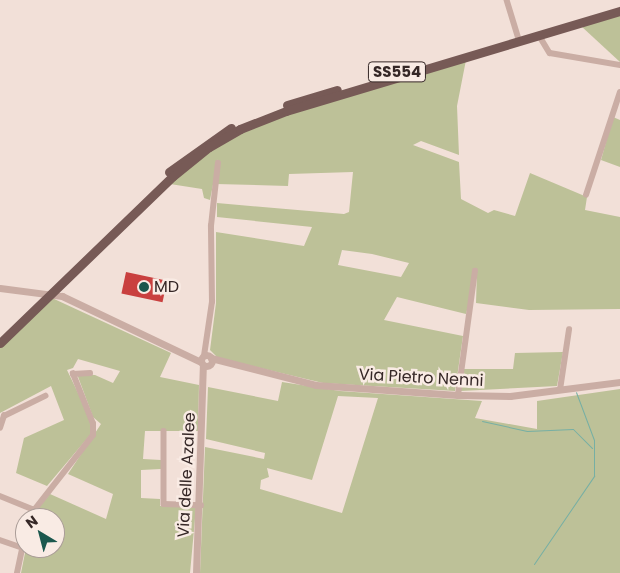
<!DOCTYPE html>
<style>
body{margin:0}
#map{position:relative;width:620px;height:573px;overflow:hidden;background:#f2e0d8;font-family:Poppins,sans-serif}
div>[style]{position:absolute}
.green>*{inset:0;background:#bdc198}
.stream>*{height:1px;margin:-0.5px;padding:0 0.5px;transform-origin:0.5px;border-radius:0.5px;background:#76afa4}
.building>*{inset:0;background:#c9403f;transform-origin:0 0}
.minor>*{height:5.5px;margin:-2.75px;padding:0 2.75px;transform-origin:2.75px;border-radius:2.75px;background:#caada4}
.tertiary>*{height:7px;margin:-3.5px;padding:0 3.5px;transform-origin:3.5px;border-radius:3.5px;background:#caada4}
.tertiary>.ring{margin:-3.5px;padding:0;box-sizing:content-box;background:none;border:7px solid #caada4;border-radius:50%}
.primary>*{height:9px;margin:-4.5px;padding:0 4.5px;transform-origin:4.5px;border-radius:4.5px;background:#775a56}
.dots>*{width:14px;height:14px;translate:-50% -50%;box-sizing:border-box;border:2px solid #f9ebe4;border-radius:50%}
span{translate:-50% -50%;white-space:nowrap;text-align:center;line-height:1.15;-webkit-text-stroke:5px #f9ebe4;paint-order:stroke}
.shield-label span{padding:1px 4px;background:#f9ebe4;border:1px solid;border-radius:4px;-webkit-text-stroke-width:0}
.shield-label{font-size:15px;color:#352726;font-weight:700}
.poi-label{font-size:16px;color:#352726}
.left{translate:0 -50%;text-align:left}
.street-label{font-size:16px;color:#352726}
.north{position:absolute;left:15px;top:508px;width:50px;height:50px;box-sizing:border-box;background:#f9ebe4;border:1px solid #ab9d98;border-radius:50%;rotate:323deg;font-size:14px;font-weight:700;line-height:20px;text-align:center;color:#352726}
.north::after{content:'';display:block;margin:auto;width:18px;height:22px;background:#1b574d;clip-path:polygon(50% 0,100% 100%,50% 72%,0 100%)}
</style>
<div id="map">
<div class="green">
<div style="clip-path:polygon(620px 14px,620px 62px,581px 26px)"></div>
<div style="clip-path:polygon(evenodd,466px 60px,457px 106px,459px 155px,421px 141px,413px 145px,459px 162px,461px 199px,488px 213px,494px 210px,515px 216px,530px 173px,587px 197px,585px 210px,620px 217px,620px 309px,529px 310px,476px 303px,477px 271px,466px 314px,397px 297px,384px 320px,463px 336px,455px 391px,323px 383px,218px 358px,210px 350px,216px 303px,216px 232px,304px 246px,312px 227px,217px 217px,217px 203px,344px 214px,349px 212px,353px 172px,289px 174px,288px 186px,216px 184px,218px 159px,210px 200px,204px 198px,202px 189px,170px 184px,189px 165px,229px 138px,263px 122px,466px 60px,342px 250px,372px 254px,409px 263px,401px 277px,338px 265px,342px 250px)"></div>
<div style="clip-path:polygon(613px 117px,620px 120px,620px 167px,601px 160px)"></div>
<div style="clip-path:polygon(52px 298px,171px 353px,160px 377px,199px 385px,198px 431px,145px 431px,143px 459px,161px 460px,161px 469px,141px 470px,141px 498px,160px 499px,160px 506px,196px 508px,190px 573px,21px 573px,26px 548px,55px 548px,57px 521px,35px 512px,50px 494px,106px 519px,113px 494px,68px 474px,101px 424px,93px 417px,77px 374px,95px 375px,113px 383px,120px 371px,78px 359px,73px 368px,67px 370px,90px 418px,90px 435px,47px 486px,16px 473px,24px 438px,64px 420px,51px 386px,0 413px,0 347px)"></div>
<div style="clip-path:polygon(563px 352px,557px 386px,460px 391px,463px 369px,513px 369px,515px 353px)"></div>
<div style="clip-path:polygon(evenodd,282px 382px,340px 391px,482px 401px,475px 418px,537px 429px,537px 401px,620px 389px,620px 573px,200px 573px,205px 447px,264px 459px,265px 453px,206px 439px,208px 387px,278px 401px,282px 382px,338px 396px,378px 398px,342px 513px,260px 489px,261px 480px,269px 477px,267px 468px,312px 480px,338px 396px)"></div>
</div>
<div class="stream">
<div style="left:482px;top:421px;width:46px;rotate:12.5deg"></div>
<div style="left:527px;top:431px;width:46px;rotate:-2.5deg"></div>
<div style="left:573px;top:429px;width:27px;rotate:45deg"></div>
<div style="left:534px;top:564px;width:107px;rotate:-55.7deg"></div>
<div style="left:594px;top:476px;width:36px;rotate:-90deg"></div>
<div style="left:594px;top:440px;width:51px;rotate:-110.6deg"></div>
</div>
<div class="building">
<div style="left:126px;top:272px;width:42px;height:22px;rotate:12deg"></div>
</div>
<div class="minor">
<div style="left:507px;top:0;width:38px;rotate:73deg"></div>
<div style="left:539px;top:35px;width:21px;rotate:59deg"></div>
<div style="left:550px;top:53px;width:71px;rotate:9.7deg"></div>
<div style="left:586px;top:195px;width:108px;rotate:-71.7deg"></div>
<div style="left:204px;top:356px;width:55px;rotate:-81.6deg"></div>
<div style="left:212px;top:302px;width:76px;rotate:-90.8deg"></div>
<div style="left:211px;top:226px;width:63px;rotate:-83.7deg"></div>
<div style="left:560px;top:390px;width:61px;rotate:-81.5deg"></div>
<div style="left:458px;top:395px;width:125px;rotate:-82.2deg"></div>
<div style="left:0;top:428px;width:13px;rotate:-72deg"></div>
<div style="left:4px;top:416px;width:46px;rotate:-26deg"></div>
<div style="left:164px;top:431px;width:73px;rotate:90deg"></div>
<div style="left:164px;top:504px;width:37px;rotate:2deg"></div>
<div style="left:0;top:496px;width:35px;rotate:22deg"></div>
<div style="left:28px;top:518px;width:105px;rotate:-51.9deg"></div>
<div style="left:93px;top:435px;width:11px;rotate:-90deg"></div>
<div style="left:93px;top:424px;width:54px;rotate:-111.8deg"></div>
<div style="left:73px;top:374px;width:17px;rotate:-3deg"></div>
<div style="left:0;top:540px;width:24px;rotate:19deg"></div>
<div style="left:17px;top:573px;width:38px;rotate:-78deg"></div>
</div>
<div class="tertiary">
<div style="left:0;top:288px;width:63px;rotate:7.4deg"></div>
<div style="left:62px;top:296px;width:154px;rotate:25.4deg"></div>
<div class="ring" style="left:201.5px;top:355.5px;width:4px;height:4px"></div>
<div style="left:211px;top:358px;width:108px;rotate:14.4deg"></div>
<div style="left:316px;top:385px;width:142px;rotate:4deg"></div>
<div style="left:458px;top:395px;width:52px;rotate:1.1deg"></div>
<div style="left:510px;top:396px;width:111px;rotate:-7.3deg"></div>
<div style="left:196px;top:573px;width:208px;rotate:-88.1deg"></div>
</div>
<div class="primary">
<div style="left:287px;top:105px;width:52px;rotate:-16.7deg"></div>
<div style="left:169px;top:172px;width:76px;rotate:-35.4deg"></div>
<div style="left:0;top:343px;width:240px;rotate:-44deg"></div>
<div style="left:173px;top:176px;width:46px;rotate:-38.9deg"></div>
<div style="left:209px;top:147px;width:36px;rotate:-30deg"></div>
<div style="left:240px;top:129px;width:49px;rotate:-21.4deg"></div>
<div style="left:286px;top:111px;width:349px;rotate:-16.7deg"></div>
</div>
<div class="dots">
<div style="left:144px;top:287px;background:#1b574d"></div>
</div>
<div class="shield-label">
<span style="left:397px;top:72px">SS554</span>
</div>
<div class="poi-label">
<span class="left" style="left:154px;top:287px">MD</span>
</div>
<div class="street-label">
<span style="left:421px;top:378px;rotate:3deg">Via Pietro Nenni</span>
<span style="left:187px;top:475px;rotate:-87deg">Via delle Azalee</span>
</div>
<div class="north">N</div>
</div>
